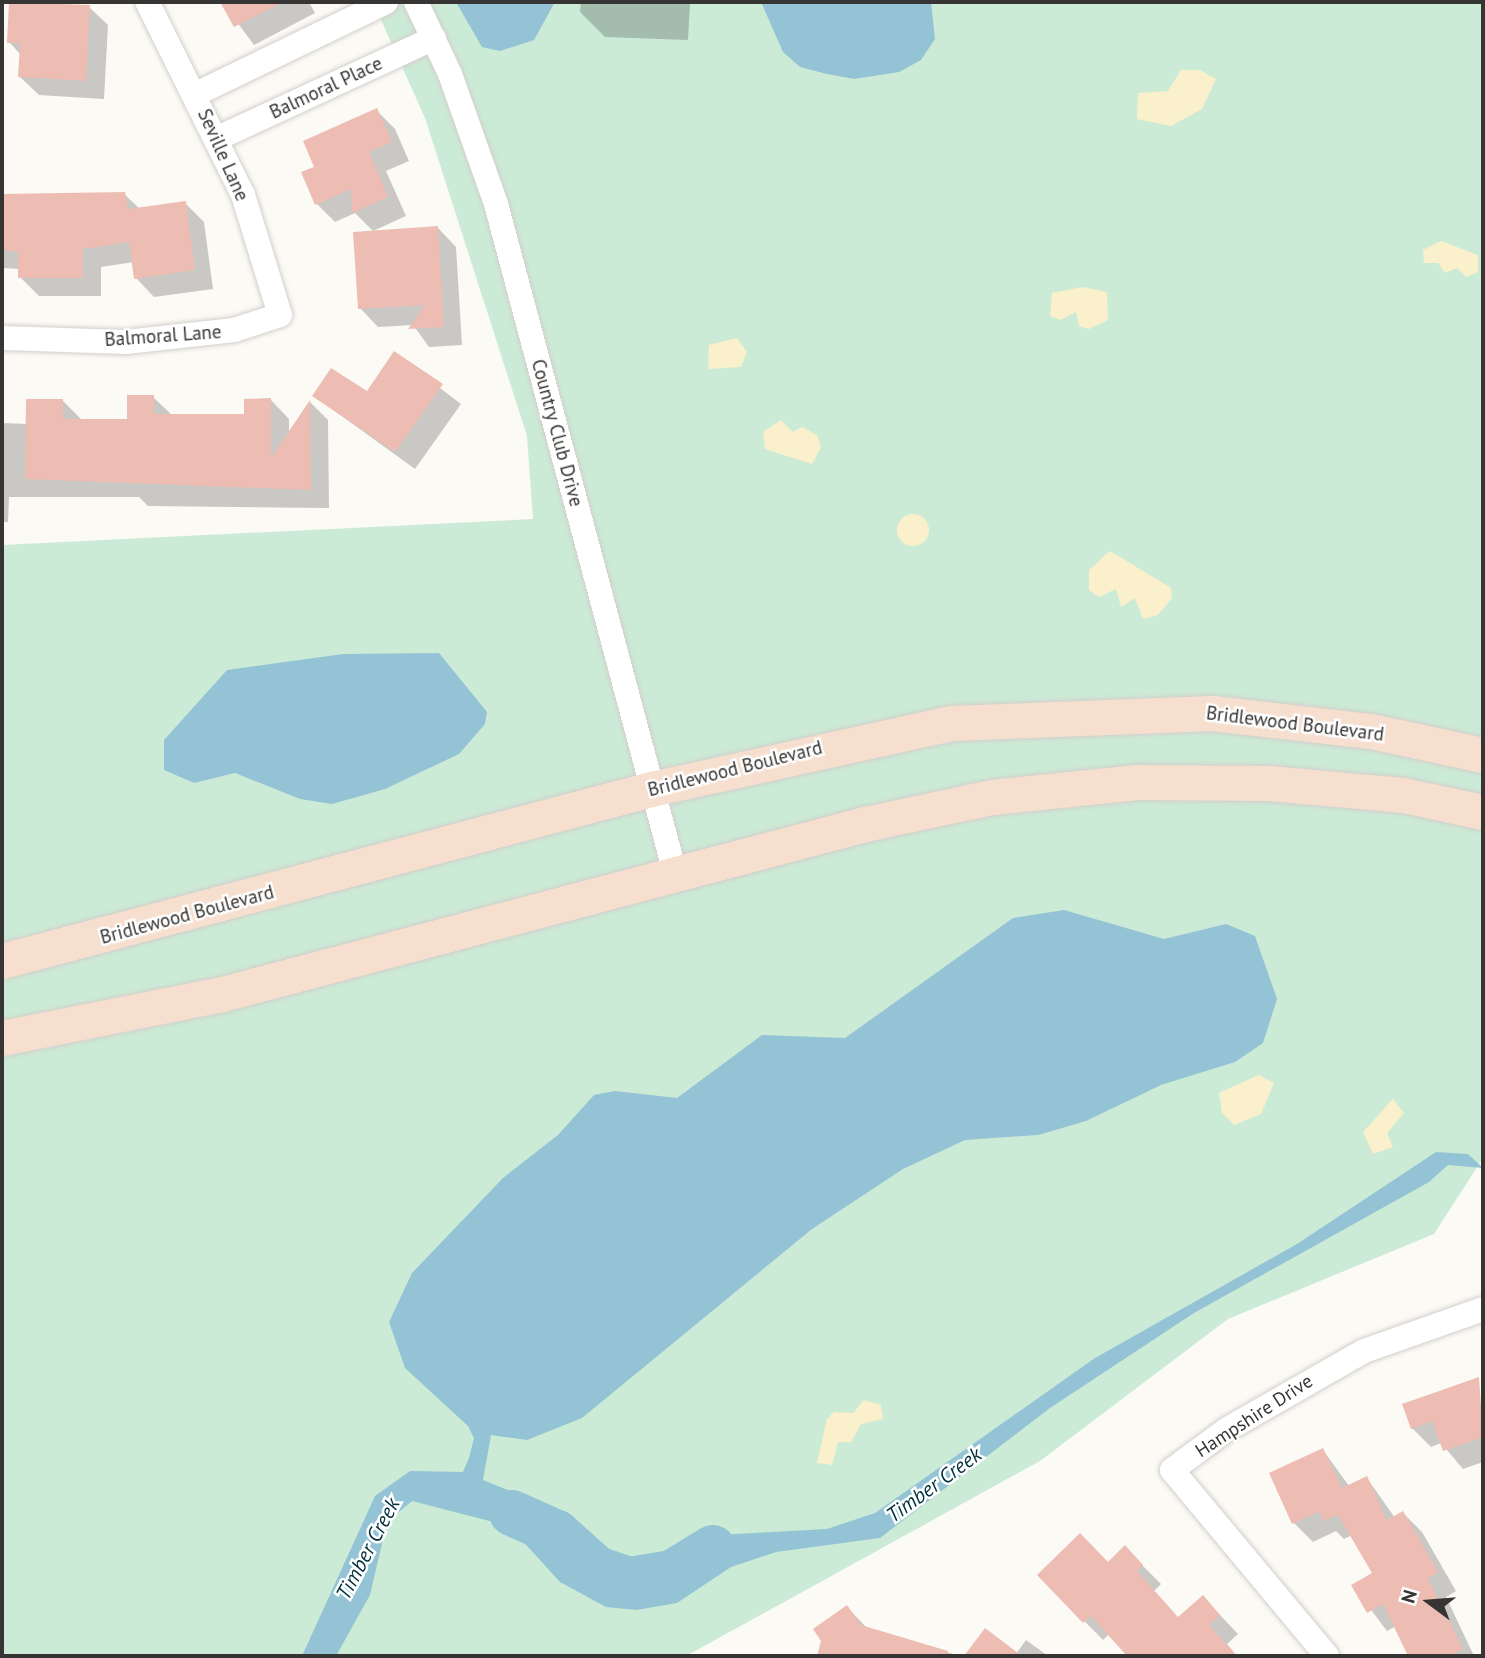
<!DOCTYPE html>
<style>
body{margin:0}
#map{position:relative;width:1485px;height:1658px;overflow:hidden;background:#fcfaf5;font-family:"PT Sans",sans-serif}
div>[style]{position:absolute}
.green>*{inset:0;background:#ccebd6}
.sand>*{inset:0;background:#faf0cb}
.round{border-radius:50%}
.water>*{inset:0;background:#93c3d5}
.shadow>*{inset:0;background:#0003}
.river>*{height:46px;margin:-23px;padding:0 23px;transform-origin:23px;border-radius:23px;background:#93c3d5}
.building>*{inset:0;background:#edbdb3}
.roads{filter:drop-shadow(0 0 2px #d2cfcb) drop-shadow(0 0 2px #d2cfcb)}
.street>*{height:24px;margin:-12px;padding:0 12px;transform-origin:12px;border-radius:12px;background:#fff}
.secondary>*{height:35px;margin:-17.5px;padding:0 17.5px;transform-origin:17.5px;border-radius:17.5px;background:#f6dfcf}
span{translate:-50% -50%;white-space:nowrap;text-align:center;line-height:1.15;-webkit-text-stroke:5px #fff;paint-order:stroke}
.street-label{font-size:19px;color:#363533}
.water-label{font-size:21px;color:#03313e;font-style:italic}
.frame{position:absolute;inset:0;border:4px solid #363533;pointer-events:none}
.north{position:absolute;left:1394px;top:1567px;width:70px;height:70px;-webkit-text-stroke:5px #fff;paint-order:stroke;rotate:286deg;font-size:19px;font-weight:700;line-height:28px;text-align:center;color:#363533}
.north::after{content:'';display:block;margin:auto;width:24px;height:32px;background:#363533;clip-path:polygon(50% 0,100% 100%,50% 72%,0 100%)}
</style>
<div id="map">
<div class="green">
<div style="clip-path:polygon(373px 2px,1483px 2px,1483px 1158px,1434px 1234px,1228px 1319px,1040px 1461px,686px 1656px,2px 1656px,2px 545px,533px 519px,527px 436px,425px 118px)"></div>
</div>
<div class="sand">
<div style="clip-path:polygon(1181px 70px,1200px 70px,1216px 79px,1202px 109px,1171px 126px,1137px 119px,1138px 93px,1168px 91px)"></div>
<div style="clip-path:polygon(1441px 241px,1478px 255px,1478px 272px,1466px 277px,1457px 268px,1445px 273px,1438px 263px,1424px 263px,1423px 250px)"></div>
<div style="clip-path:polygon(1083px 287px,1107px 292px,1108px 320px,1089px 329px,1079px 326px,1076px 312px,1060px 320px,1050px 316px,1052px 293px)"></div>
<div style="clip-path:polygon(737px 338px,747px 352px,741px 367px,708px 369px,709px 345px)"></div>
<div style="clip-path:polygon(781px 420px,793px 432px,802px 427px,817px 435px,821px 447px,812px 464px,765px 449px,763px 432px)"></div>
<div class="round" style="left:897px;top:514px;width:32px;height:32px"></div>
<div style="clip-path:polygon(1110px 551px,1171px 588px,1172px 598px,1158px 615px,1143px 619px,1135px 598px,1121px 607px,1116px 589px,1099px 597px,1089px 590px,1089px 570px)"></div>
<div style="clip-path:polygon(1259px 1075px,1274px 1083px,1261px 1114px,1234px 1125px,1222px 1113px,1219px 1093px)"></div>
<div style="clip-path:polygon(1393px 1099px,1404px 1113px,1387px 1133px,1393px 1147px,1373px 1154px,1363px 1132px)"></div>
<div style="clip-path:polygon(864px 1400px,881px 1405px,883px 1419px,861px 1424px,851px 1442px,838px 1442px,832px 1465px,817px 1463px,827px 1419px,834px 1412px,853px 1413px)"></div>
</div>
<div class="water">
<div style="clip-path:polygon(456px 2px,555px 2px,534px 40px,500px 51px,482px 47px)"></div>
<div style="clip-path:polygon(761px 2px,931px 2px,935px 39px,921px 60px,899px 72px,854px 79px,827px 74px,800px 67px,783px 52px)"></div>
<div style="clip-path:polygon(439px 653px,487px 712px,485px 724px,459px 754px,385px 789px,332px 804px,300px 799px,235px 773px,194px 783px,164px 770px,164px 740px,227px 670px,343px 654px)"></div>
<div style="clip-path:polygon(1064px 910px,1164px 939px,1226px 924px,1255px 936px,1277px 999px,1263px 1043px,1235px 1062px,1161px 1085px,1086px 1121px,1038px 1135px,965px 1140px,903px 1169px,812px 1229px,582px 1418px,527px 1440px,491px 1435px,483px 1480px,549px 1507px,582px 1568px,619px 1582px,654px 1579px,717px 1535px,827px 1529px,875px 1513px,1095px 1358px,1297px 1244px,1436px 1152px,1468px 1154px,1483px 1168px,1448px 1165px,1429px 1182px,1194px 1313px,1050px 1408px,880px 1538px,776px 1552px,731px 1567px,677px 1603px,636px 1610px,606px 1607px,560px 1582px,509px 1526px,412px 1501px,387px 1522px,370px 1595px,336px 1656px,302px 1656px,375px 1496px,410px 1471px,463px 1472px,469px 1458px,474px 1438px,468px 1426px,405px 1368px,389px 1322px,412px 1273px,503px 1178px,558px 1135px,594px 1095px,615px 1091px,677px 1098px,762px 1035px,845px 1038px,1013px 918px)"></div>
</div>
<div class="shadow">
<div style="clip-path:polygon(11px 2px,89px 7px,108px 25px,104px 99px,39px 95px,20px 77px,21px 55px,9px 42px)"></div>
<div style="clip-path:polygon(222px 2px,309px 2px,315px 13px,254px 45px)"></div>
<div style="clip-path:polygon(581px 2px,690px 2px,688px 40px,605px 37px,580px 12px)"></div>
<div style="clip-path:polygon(377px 111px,395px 129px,409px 161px,386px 171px,406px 216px,373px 231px,355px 213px,335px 222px,317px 204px,316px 168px)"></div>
<div style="clip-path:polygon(124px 194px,140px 209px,185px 203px,204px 222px,213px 289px,154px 297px,136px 278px,134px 262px,101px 267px,101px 296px,39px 296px,20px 277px,20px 269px,2px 268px,2px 196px)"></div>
<div style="clip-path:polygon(438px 228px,456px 247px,462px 345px,429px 347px,413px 325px,378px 327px,360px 308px)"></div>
<div style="clip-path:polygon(394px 353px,461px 404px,415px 469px,314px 396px,367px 394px)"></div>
<div style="clip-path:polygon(153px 397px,173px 416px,246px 416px,271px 400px,289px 419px,289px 434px,310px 402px,328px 420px,329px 508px,148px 506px,139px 497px,9px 497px,8px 522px,2px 522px,2px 423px,27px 424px,63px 401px,81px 419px,129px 421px)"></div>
<div style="clip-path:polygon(1478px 1379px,1483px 1462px,1463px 1469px,1441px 1443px,1431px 1447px,1412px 1428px)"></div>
<div style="clip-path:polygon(1323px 1450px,1349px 1486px,1367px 1478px,1395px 1518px,1403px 1513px,1422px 1532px,1456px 1591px,1446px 1597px,1474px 1656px,1410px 1656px,1396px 1626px,1387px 1631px,1353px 1586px,1374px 1574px,1352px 1535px,1344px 1539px,1336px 1531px,1313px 1542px,1294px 1523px)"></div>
<div style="clip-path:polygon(1125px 1548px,1161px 1584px,1154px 1591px,1179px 1619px,1203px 1597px,1238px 1634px,1227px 1644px,1237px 1656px,1129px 1656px,1109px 1634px,1103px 1640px,1039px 1575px,1108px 1564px)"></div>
<div style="clip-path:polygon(847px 1607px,868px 1629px,960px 1656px,825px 1656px,821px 1650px)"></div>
<div style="clip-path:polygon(986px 1631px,1016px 1654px,1026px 1640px,1048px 1656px,966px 1656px)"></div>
</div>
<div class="river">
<div style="left:512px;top:1513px;width:49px;rotate:24deg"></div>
<div style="left:557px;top:1533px;width:54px;rotate:42deg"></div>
<div style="left:597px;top:1569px;width:34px;rotate:19deg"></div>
<div style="left:629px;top:1580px;width:44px;rotate:-9.2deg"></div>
<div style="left:672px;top:1573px;width:48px;rotate:-31.4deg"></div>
</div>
<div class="building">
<div style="clip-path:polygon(9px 2px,90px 5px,86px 81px,18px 77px,20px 43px,7px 43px)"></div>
<div style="clip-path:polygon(220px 2px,283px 2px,234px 27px)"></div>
<div style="clip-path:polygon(377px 108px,392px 142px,369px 152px,388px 197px,352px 213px,351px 189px,315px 205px,301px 172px,314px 167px,303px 141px)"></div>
<div style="clip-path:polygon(125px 192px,128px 209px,186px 201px,195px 270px,134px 279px,129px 242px,83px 249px,83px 278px,18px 278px,18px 251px,2px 251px,2px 194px)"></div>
<div style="clip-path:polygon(438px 226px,444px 327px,408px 329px,425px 305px,358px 309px,353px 232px)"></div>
<div style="clip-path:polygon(394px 351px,443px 384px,395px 452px,312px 396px,331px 368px,367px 391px)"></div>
<div style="clip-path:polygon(127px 395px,154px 395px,154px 414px,244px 414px,244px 399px,271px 398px,271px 458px,310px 400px,311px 490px,25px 479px,26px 399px,63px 399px,63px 419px,127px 419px)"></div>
<div style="clip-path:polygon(1479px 1377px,1483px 1437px,1443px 1451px,1432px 1421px,1411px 1429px,1402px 1404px)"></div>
<div style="clip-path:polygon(1323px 1448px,1342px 1488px,1367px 1476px,1387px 1520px,1403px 1511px,1438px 1572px,1428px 1578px,1463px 1649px,1448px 1656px,1408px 1656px,1383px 1604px,1367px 1613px,1351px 1585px,1372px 1573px,1338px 1515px,1324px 1521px,1319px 1512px,1292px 1524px,1269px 1473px)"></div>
<div style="clip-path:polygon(1080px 1533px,1108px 1562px,1125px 1545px,1143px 1565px,1137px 1571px,1178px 1617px,1203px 1595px,1220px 1615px,1209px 1625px,1237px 1656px,1127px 1656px,1091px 1616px,1083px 1623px,1037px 1575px)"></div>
<div style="clip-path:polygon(847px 1605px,861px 1625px,948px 1651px,948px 1656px,817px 1656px,821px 1641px,813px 1629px)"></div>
<div style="clip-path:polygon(985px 1628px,1022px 1656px,964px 1656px)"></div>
</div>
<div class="roads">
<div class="street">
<div style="left:416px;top:2px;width:80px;rotate:64.7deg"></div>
<div style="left:450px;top:74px;width:138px;rotate:70.5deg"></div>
<div style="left:496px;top:204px;width:693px;rotate:75.02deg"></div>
<div style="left:196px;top:94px;width:211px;rotate:-25.8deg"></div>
<div style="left:218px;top:138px;width:238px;rotate:-24.8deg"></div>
<div style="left:2px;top:338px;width:124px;rotate:1.8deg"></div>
<div style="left:126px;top:342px;width:109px;rotate:-6.3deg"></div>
<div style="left:234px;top:330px;width:48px;rotate:-18.1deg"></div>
<div style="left:280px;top:315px;width:126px;rotate:-107.1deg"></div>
<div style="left:243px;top:195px;width:216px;rotate:-116.4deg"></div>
<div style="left:1327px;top:1656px;width:242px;rotate:-129.8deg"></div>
<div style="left:1172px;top:1470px;width:67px;rotate:-36.5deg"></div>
<div style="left:1226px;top:1430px;width:159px;rotate:-29.8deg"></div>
<div style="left:1364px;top:1351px;width:126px;rotate:-19.4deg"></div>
</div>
<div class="secondary">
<div style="left:2px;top:961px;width:671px;rotate:-14.84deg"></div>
<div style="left:651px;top:789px;width:308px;rotate:-12.4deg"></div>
<div style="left:952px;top:723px;width:260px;rotate:-2.2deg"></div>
<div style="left:1212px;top:713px;width:160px;rotate:6.5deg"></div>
<div style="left:1371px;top:731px;width:115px;rotate:12.1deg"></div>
<div style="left:2px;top:1038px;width:224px;rotate:-11.3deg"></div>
<div style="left:222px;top:994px;width:665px;rotate:-14.81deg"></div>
<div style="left:865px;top:824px;width:130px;rotate:-12deg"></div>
<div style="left:992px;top:797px;width:146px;rotate:-5.9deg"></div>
<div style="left:1137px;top:782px;width:132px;rotate:0.4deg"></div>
<div style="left:1269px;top:783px;width:135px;rotate:5.1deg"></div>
<div style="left:1403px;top:795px;width:82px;rotate:12deg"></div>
</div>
</div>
<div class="street-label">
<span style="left:326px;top:88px;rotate:-25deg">Balmoral Place</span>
<span style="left:223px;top:155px;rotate:66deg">Seville Lane</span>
<span style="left:163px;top:336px;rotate:-4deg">Balmoral Lane</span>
<span style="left:557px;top:433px;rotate:75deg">Country Club Drive</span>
<span style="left:1295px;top:724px;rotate:7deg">Bridlewood Boulevard</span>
<span style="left:735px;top:769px;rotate:-14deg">Bridlewood Boulevard</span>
<span style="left:187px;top:915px;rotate:-15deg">Bridlewood Boulevard</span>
<span style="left:1254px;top:1416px;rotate:-33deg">Hampshire Drive</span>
</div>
<div class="water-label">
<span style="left:934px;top:1485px;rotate:-36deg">Timber Creek</span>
<span style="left:368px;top:1549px;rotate:-62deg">Timber Creek</span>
</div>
<div class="frame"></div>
<div class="north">N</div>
</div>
